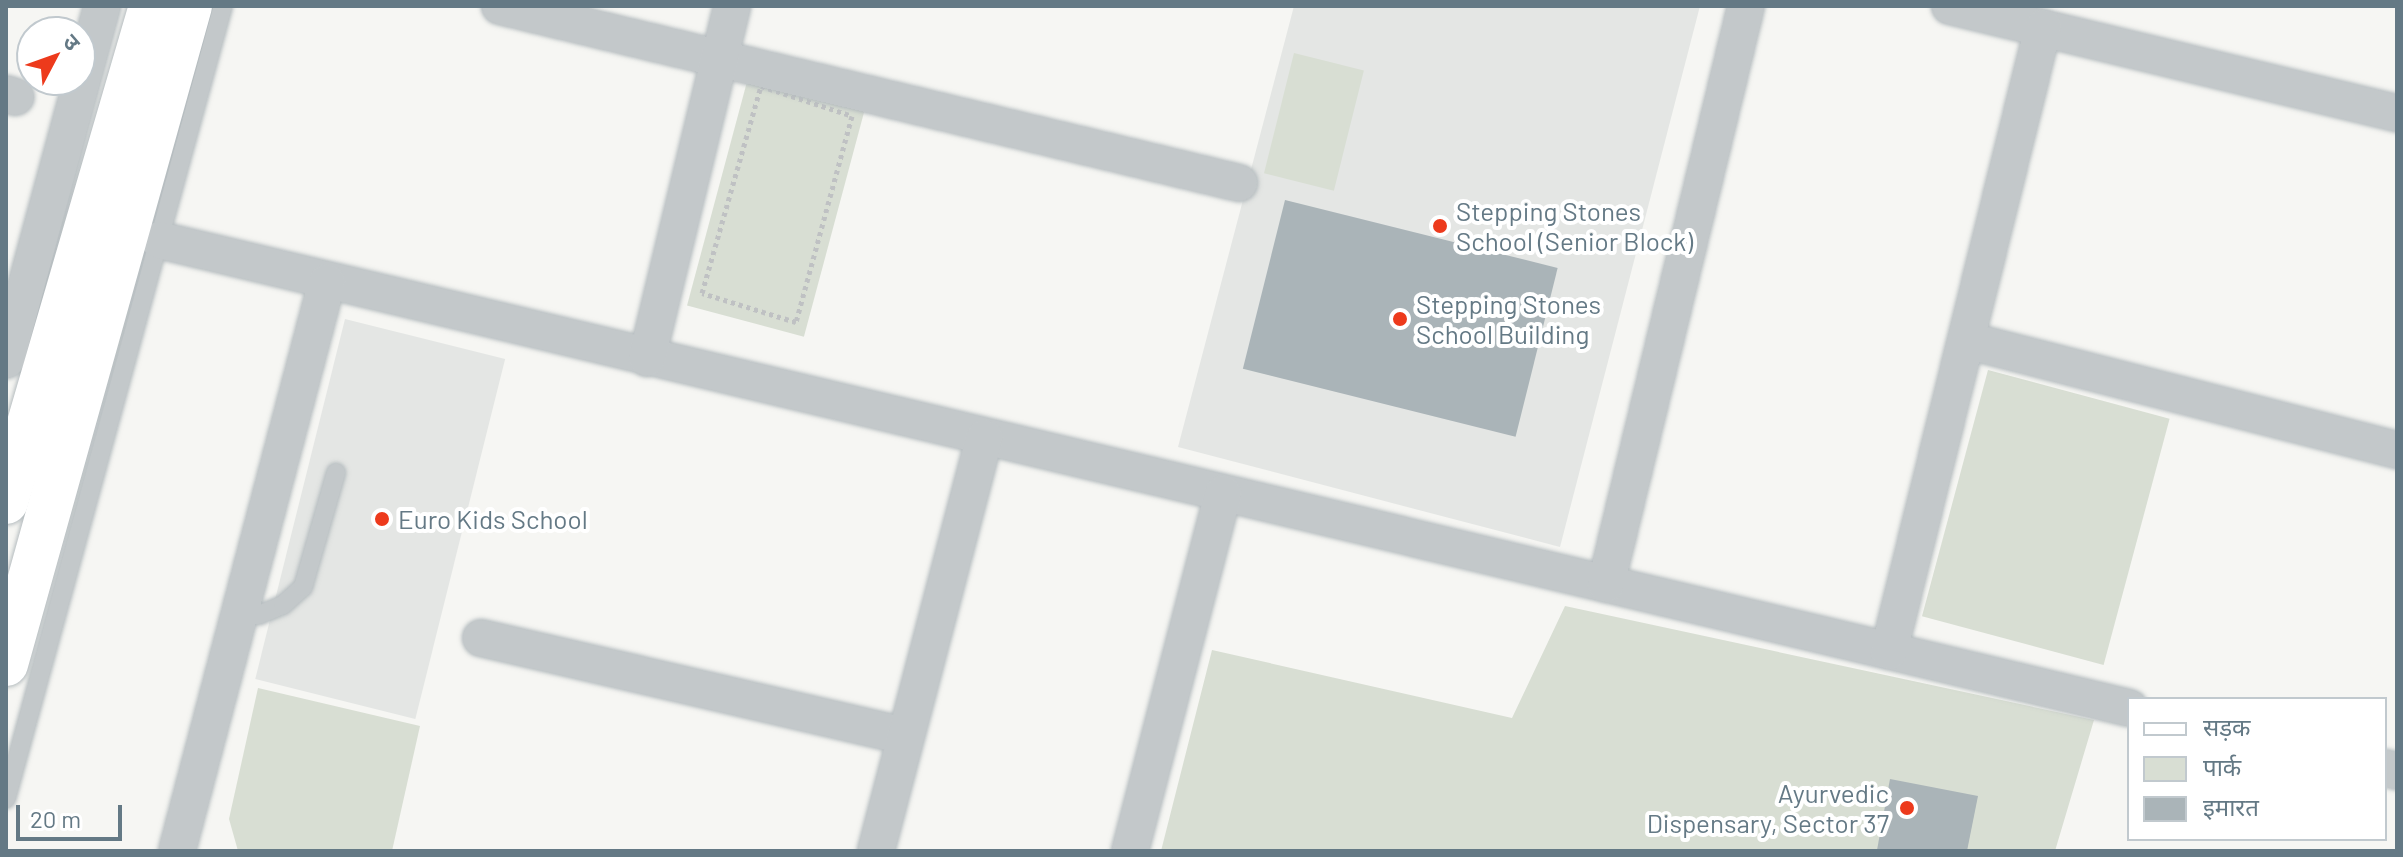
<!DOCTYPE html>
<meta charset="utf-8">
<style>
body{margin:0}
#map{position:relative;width:2403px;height:857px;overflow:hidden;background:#f6f6f3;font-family:Barlow,"Noto Sans Devanagari",sans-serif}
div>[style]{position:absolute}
.built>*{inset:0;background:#e4e6e4;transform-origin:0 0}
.green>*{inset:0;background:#d8ded3;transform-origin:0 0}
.building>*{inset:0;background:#aab4b8;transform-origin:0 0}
.path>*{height:5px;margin-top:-2.5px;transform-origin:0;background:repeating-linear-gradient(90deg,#bfc1c3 0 4px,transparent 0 8px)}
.roads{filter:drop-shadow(0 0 2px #b5bcbf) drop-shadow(0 0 2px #b5bcbf)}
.service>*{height:18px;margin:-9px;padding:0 9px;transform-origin:9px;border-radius:9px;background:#c3c8ca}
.minor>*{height:36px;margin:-18px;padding:0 18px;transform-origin:18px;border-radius:18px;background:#c3c8ca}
.secondary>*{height:44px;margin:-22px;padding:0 22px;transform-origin:22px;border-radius:22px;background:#fff}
.dots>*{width:22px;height:22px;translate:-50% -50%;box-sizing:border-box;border:4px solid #fff;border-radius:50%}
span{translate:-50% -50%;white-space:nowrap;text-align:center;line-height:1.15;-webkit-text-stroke:8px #fff;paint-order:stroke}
.poi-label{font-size:26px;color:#647985}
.left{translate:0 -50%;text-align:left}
.right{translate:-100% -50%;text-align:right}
.frame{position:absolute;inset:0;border:8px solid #647985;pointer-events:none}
.legend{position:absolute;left:2127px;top:697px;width:260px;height:144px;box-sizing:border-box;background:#fff;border:2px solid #c1c9ce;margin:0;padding:10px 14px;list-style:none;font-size:24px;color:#647985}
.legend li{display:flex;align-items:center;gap:16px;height:40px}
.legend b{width:40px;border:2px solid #c1c9ce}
.north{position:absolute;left:16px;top:16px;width:80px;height:80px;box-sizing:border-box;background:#fff;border:2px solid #c1c9ce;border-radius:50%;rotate:49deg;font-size:22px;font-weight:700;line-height:32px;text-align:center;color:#647985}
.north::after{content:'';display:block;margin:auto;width:28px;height:36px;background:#ed3a1c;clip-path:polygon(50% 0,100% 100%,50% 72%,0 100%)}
.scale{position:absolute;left:16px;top:805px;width:106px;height:36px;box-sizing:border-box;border:4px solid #647985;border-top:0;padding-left:10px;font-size:24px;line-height:28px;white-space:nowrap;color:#647985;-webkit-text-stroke:6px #fff;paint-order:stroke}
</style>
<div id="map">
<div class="built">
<div style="clip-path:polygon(1294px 6px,1700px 6px,1560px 547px,1178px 447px)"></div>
<div style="left:345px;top:319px;width:165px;height:371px;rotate:14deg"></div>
</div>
<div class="green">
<div style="left:1294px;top:53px;width:72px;height:124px;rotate:14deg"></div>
<div style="left:752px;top:63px;width:121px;height:251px;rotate:15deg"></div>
<div style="left:1988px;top:370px;width:188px;height:255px;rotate:15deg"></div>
<div style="clip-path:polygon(1565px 606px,2094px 720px,2055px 851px,1161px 851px,1212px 650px,1512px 718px)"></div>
<div style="clip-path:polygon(258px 688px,420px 726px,392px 851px,238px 851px,229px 819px)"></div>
</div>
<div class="building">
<div style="left:1285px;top:200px;width:281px;height:174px;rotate:14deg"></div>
<div style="clip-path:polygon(1890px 779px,1978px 796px,1967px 851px,1877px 850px)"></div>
</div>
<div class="path">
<div style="left:761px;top:86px;width:96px;rotate:18.2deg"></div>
<div style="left:852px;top:116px;width:213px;rotate:105.2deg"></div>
<div style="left:796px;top:322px;width:98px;rotate:-162.9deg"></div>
<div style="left:702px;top:293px;width:215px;rotate:-74.1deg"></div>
</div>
<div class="roads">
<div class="service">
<div style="left:239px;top:613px;width:20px;rotate:6deg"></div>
<div style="left:259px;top:615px;width:26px;rotate:-23deg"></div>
<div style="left:283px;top:605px;width:27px;rotate:-42deg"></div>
<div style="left:303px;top:587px;width:119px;rotate:-73.9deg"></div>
<div style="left:6px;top:799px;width:822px;rotate:-74.7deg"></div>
</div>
<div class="minor">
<div style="left:500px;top:6px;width:760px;rotate:13.47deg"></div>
<div style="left:1950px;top:6px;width:460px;rotate:13.5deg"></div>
<div style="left:6px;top:94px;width:10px;rotate:17deg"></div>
<div style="left:159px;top:240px;width:2025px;rotate:13.36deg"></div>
<div style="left:1969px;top:341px;width:442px;rotate:14.3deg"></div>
<div style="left:647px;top:358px;width:362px;rotate:-76.4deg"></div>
<div style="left:6px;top:360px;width:367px;rotate:-74.8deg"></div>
<div style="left:1606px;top:584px;width:595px;rotate:-76.38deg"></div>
<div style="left:481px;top:638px;width:434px;rotate:13deg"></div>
<div style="left:1889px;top:651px;width:642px;rotate:-76.12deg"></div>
<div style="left:2385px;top:768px;width:12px;rotate:14deg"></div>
<div style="left:177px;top:851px;width:588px;rotate:-75.23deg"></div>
<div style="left:876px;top:851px;width:427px;rotate:-75.3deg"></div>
<div style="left:1130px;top:851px;width:369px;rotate:-75.4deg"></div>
</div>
<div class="secondary">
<div style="left:6px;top:502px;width:517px;rotate:-73.7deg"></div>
<div style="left:6px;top:664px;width:683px;rotate:-74.38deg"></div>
</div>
</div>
<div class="dots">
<div style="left:1440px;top:226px;background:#ed3a1c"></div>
<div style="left:1400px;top:319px;background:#ed3a1c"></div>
<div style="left:382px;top:519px;background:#ed3a1c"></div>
<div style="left:1907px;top:808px;background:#ed3a1c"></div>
</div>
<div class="poi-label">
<span class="left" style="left:1456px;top:226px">Stepping Stones<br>School (Senior Block)</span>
<span class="left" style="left:1416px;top:319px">Stepping Stones<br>School Building</span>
<span class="left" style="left:398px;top:519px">Euro Kids School</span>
<span class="right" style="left:1889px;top:808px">Ayurvedic<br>Dispensary, Sector 37</span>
</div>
<div class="frame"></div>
<ul class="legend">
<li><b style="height:10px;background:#fff"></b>सड़क</li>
<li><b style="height:22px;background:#d8ded3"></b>पार्क</li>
<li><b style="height:22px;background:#aab4b8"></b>इमारत</li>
</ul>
<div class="north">उ</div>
<div class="scale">20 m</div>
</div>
